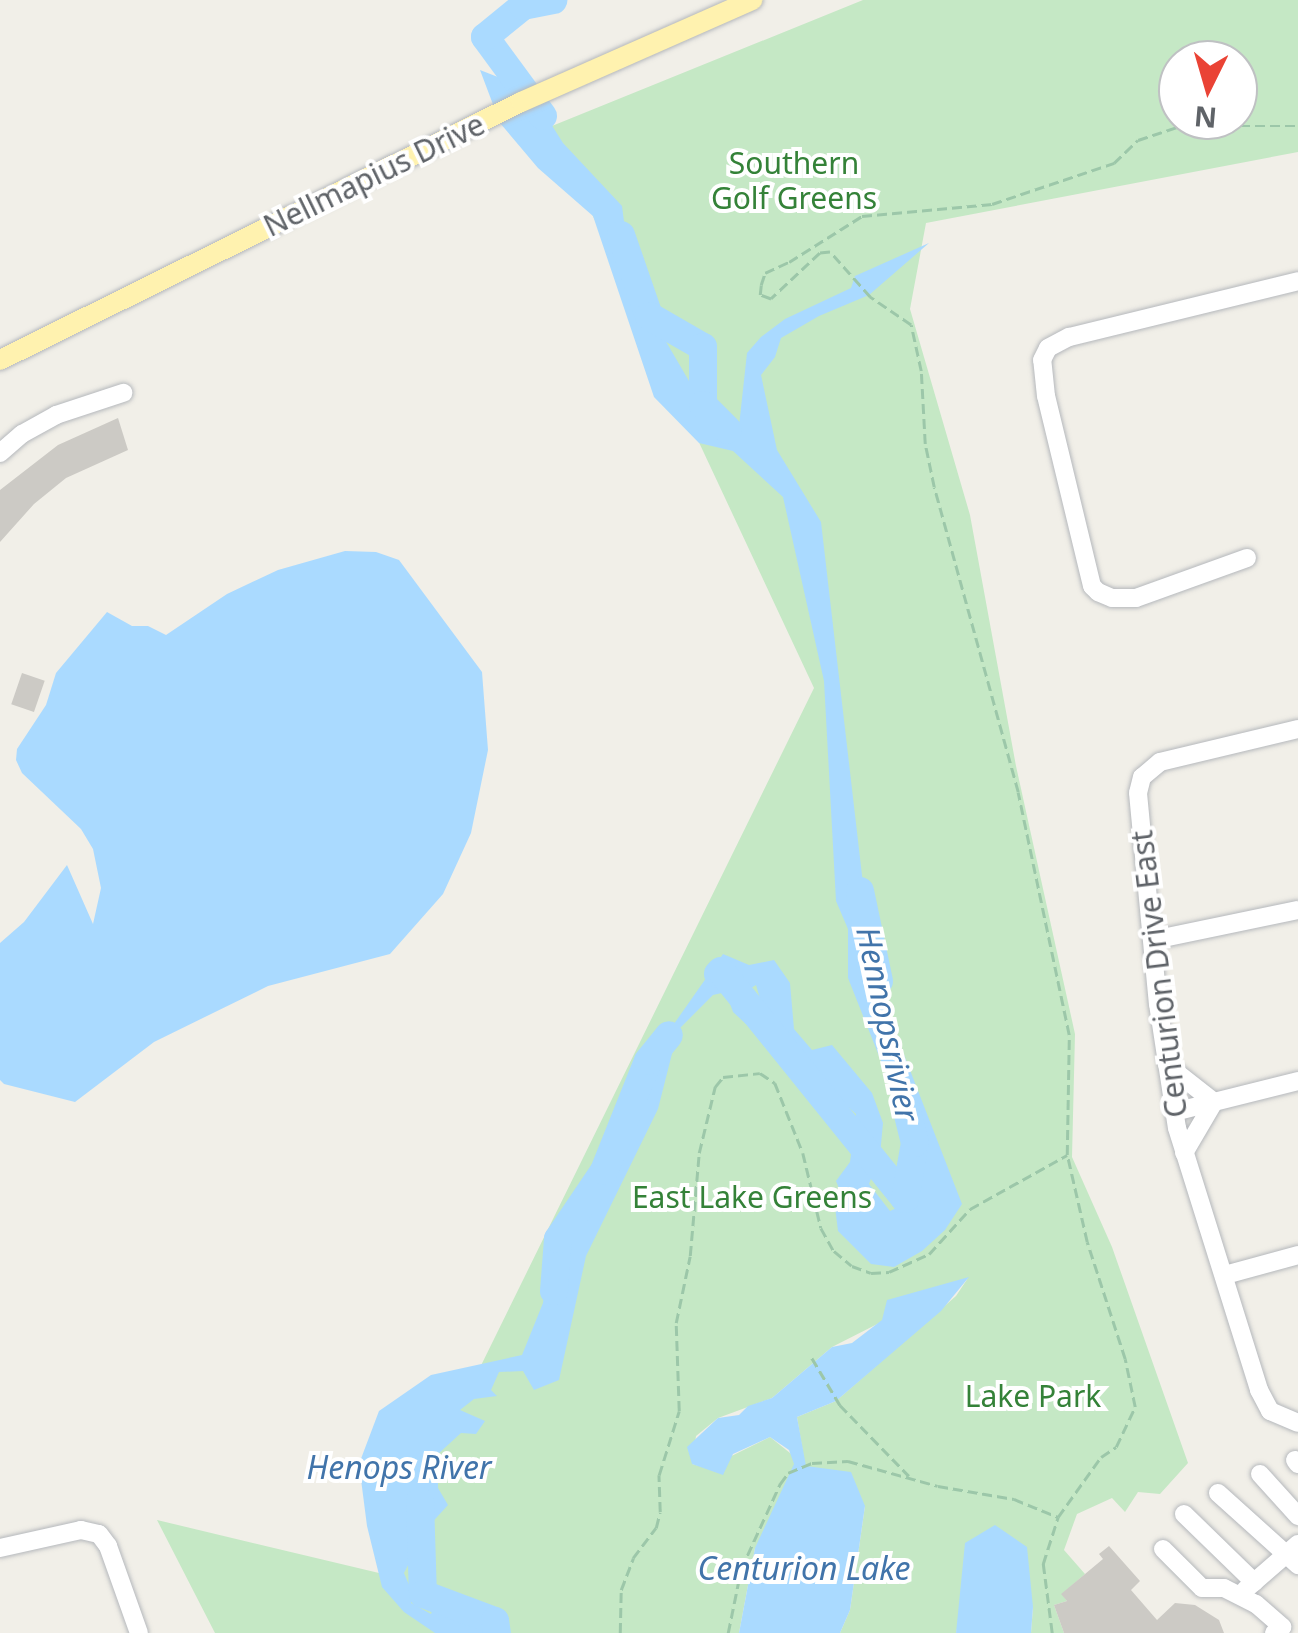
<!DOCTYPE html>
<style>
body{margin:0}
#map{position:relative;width:1298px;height:1633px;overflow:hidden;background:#f1efe8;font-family:"Noto Sans",sans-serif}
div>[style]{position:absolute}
.green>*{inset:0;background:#c5e8c5}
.water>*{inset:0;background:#aadaff}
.river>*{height:28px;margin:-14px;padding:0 14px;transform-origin:14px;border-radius:14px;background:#aadaff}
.building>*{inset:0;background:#cccac5;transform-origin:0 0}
.path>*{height:2.5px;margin-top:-1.25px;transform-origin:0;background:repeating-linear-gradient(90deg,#9cc7a9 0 10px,transparent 0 15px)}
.roads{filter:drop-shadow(0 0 2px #b5b8bc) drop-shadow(0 0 2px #b5b8bc)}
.minor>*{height:18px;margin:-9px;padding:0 9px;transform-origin:9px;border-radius:9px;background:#fff}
.major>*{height:20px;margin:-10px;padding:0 10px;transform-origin:10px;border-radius:10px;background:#fff2af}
span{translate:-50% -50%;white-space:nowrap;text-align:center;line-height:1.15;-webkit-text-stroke:8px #fff;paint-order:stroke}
.park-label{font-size:30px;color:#348238}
.street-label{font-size:30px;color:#5f6368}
.water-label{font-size:32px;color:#4174aa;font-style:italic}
.north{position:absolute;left:1158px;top:40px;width:100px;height:100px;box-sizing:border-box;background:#fff;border:2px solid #bfc1c3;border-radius:50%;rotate:185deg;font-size:28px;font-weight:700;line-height:40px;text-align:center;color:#5f6368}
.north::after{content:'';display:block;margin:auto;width:35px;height:45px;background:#ea4335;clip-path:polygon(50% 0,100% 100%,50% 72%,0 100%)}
</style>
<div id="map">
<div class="green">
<div style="clip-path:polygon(evenodd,863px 0,1298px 0,1298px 152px,926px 223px,910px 309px,970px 515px,1016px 766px,1075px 1034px,1072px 1157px,1112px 1247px,1188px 1463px,1160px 1494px,1138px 1492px,1125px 1512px,1112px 1498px,1077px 1514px,1064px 1550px,1085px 1574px,1062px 1594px,1067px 1601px,1054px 1605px,1064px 1633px,1031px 1633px,1033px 1607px,961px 1612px,956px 1633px,840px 1633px,850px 1610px,865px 1506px,755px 1548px,739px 1633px,215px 1633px,157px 1520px,379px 1573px,814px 688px,593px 216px,547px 128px,863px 0,1178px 60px,1238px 60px,1238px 120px,1178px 120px,1178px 60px,863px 0,968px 1278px,956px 1296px,836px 1401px,797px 1417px,805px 1465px,770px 1437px,707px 1468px,692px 1464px,696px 1436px,718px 1418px,772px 1398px,832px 1347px,968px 1278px)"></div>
</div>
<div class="water">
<div style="clip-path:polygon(480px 70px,529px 89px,563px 143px,622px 206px,629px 260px,647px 309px,703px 405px,739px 426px,747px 353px,761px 337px,785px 319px,851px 288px,855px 276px,929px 243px,869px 295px,819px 316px,781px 338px,775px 357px,761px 375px,777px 450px,821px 522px,870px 944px,887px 1011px,962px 1204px,945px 1230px,922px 1251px,894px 1267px,871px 1264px,838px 1231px,835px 1207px,841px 1193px,836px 1181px,850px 1162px,856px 1114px,835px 1095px,796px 1072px,778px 1048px,762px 1036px,774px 1027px,766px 1019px,756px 985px,740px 995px,738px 1006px,747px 1014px,746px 1024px,733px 1012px,726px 992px,713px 995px,678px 1030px,658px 1109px,586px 1256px,559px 1380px,534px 1390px,523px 1371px,499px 1372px,491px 1390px,497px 1396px,474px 1399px,460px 1410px,485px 1421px,476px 1434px,461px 1433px,438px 1454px,438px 1488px,448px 1505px,427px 1528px,404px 1573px,412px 1592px,411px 1603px,431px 1614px,434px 1606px,452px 1610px,496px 1633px,435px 1633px,404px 1612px,382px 1587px,367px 1526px,359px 1464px,379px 1411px,431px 1375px,522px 1355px,543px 1303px,547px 1272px,571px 1233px,648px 1061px,723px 954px,749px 965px,774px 960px,790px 983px,794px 1029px,812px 1050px,832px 1045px,872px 1093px,883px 1123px,880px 1155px,869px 1184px,890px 1211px,907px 1203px,914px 1144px,848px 978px,848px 929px,836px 901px,824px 681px,783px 497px,733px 451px,699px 443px,654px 397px,593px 216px,538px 168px,500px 123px)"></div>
<div style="clip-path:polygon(345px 551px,376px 552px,399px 560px,482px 672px,488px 750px,471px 833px,443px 894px,390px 954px,268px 986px,154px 1042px,75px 1102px,4px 1084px,0 1080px,0 943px,24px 922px,67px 865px,93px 924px,101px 888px,93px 849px,81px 829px,22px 773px,16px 760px,17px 749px,46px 705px,56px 673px,107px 612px,132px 626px,148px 626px,166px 635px,227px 594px,278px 570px)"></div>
<div style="clip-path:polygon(969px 1277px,941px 1311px,836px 1401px,797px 1417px,806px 1466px,851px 1472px,865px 1506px,850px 1610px,840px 1633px,739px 1633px,755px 1548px,794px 1464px,789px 1450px,770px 1437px,733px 1454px,723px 1475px,692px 1464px,687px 1447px,718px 1418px,739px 1415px,748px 1406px,772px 1398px,832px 1347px,852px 1343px,882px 1320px,887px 1300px)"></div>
<div style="clip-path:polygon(995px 1525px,1027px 1547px,1033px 1607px,1031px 1633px,956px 1633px,965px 1543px)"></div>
</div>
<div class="river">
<div style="left:543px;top:116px;width:98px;rotate:-126.3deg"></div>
<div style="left:485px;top:37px;width:49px;rotate:-39.2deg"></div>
<div style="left:523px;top:6px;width:31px;rotate:-11deg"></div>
<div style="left:621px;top:235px;width:86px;rotate:70.9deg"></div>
<div style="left:649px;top:316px;width:62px;rotate:29.9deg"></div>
<div style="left:703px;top:347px;width:58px;rotate:90deg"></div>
<div style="left:703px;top:405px;width:35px;rotate:45deg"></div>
<div style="left:860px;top:891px;width:92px;rotate:78.1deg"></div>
<div style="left:718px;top:974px;width:4px;rotate:-45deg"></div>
<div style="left:721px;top:971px;width:293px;rotate:51.1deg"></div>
<div style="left:905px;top:1199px;width:57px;rotate:-79.9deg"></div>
<div style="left:915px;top:1143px;width:38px;rotate:-104deg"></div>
<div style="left:554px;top:1291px;width:52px;rotate:-85.6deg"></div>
<div style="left:558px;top:1239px;width:82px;rotate:-55.9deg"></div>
<div style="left:604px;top:1171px;width:118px;rotate:-68.2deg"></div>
<div style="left:648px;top:1061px;width:33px;rotate:-51deg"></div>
<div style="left:420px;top:1501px;width:93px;rotate:88.2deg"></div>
<div style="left:423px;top:1594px;width:77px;rotate:20.6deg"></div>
<div style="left:495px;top:1621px;width:12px;rotate:81deg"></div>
</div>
<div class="building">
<div style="clip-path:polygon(118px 418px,128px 450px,66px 478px,34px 504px,0 542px,0 490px,58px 445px)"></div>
<div style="left:22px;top:673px;width:24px;height:33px;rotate:19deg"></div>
<div style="clip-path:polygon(1109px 1546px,1140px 1581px,1131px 1590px,1157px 1620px,1175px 1603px,1195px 1605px,1219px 1620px,1224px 1633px,1064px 1633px,1054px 1605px,1067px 1601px,1061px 1594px,1103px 1559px,1099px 1554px)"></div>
</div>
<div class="path">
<div style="left:812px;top:1358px;width:55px;rotate:59.2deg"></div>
<div style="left:840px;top:1405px;width:99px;rotate:45.8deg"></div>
<div style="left:620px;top:1633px;width:43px;rotate:-88.7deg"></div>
<div style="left:621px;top:1590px;width:34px;rotate:-69deg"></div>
<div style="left:633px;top:1558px;width:38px;rotate:-53deg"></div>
<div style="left:656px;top:1528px;width:16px;rotate:-76deg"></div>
<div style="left:660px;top:1512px;width:37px;rotate:-92deg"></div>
<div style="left:659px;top:1475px;width:67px;rotate:-72.6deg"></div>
<div style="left:679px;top:1411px;width:88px;rotate:-92deg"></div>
<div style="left:676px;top:1323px;width:68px;rotate:-78.2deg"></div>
<div style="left:690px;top:1256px;width:103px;rotate:-85deg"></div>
<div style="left:699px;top:1153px;width:68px;rotate:-76.4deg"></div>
<div style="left:715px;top:1087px;width:13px;rotate:-51deg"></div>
<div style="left:723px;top:1077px;width:37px;rotate:-6deg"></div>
<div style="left:760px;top:1073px;width:18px;rotate:34deg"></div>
<div style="left:775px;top:1083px;width:75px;rotate:68.2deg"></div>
<div style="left:803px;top:1153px;width:77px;rotate:76.5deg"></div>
<div style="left:821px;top:1228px;width:26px;rotate:61deg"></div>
<div style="left:834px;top:1251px;width:23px;rotate:40deg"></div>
<div style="left:852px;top:1266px;width:20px;rotate:20deg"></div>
<div style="left:871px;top:1273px;width:18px;rotate:-3deg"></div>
<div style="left:889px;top:1272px;width:44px;rotate:-24.2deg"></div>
<div style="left:929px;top:1254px;width:61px;rotate:-47.7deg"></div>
<div style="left:970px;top:1209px;width:111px;rotate:-29.1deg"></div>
<div style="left:728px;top:1633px;width:65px;rotate:-78.5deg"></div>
<div style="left:741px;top:1569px;width:94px;rotate:-65.4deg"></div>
<div style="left:780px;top:1484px;width:14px;rotate:-54deg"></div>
<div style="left:788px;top:1473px;width:26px;rotate:-23deg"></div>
<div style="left:812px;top:1463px;width:36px;rotate:-3deg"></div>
<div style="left:848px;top:1461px;width:93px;rotate:15.5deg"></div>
<div style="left:938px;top:1486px;width:77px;rotate:9.7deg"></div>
<div style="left:1014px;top:1499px;width:48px;rotate:22.2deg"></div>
<div style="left:1052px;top:1633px;width:70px;rotate:-97.4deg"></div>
<div style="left:1043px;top:1564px;width:49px;rotate:-72.3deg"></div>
<div style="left:1058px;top:1517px;width:74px;rotate:-54.4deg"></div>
<div style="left:1101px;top:1457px;width:18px;rotate:-34deg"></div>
<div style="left:1116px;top:1447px;width:44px;rotate:-64.6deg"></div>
<div style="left:1135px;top:1407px;width:49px;rotate:-101.8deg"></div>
<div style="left:1125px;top:1359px;width:123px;rotate:-108deg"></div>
<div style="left:1087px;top:1242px;width:89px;rotate:-102.9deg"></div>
<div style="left:1067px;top:1155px;width:120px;rotate:-89deg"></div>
<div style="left:1069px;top:1035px;width:248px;rotate:-101.9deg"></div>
<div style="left:1018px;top:792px;width:316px;rotate:-105.4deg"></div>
<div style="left:934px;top:487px;width:44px;rotate:-101.8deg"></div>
<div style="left:925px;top:444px;width:73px;rotate:-93.1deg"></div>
<div style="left:921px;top:371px;width:47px;rotate:-102.3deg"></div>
<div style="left:911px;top:325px;width:50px;rotate:-145.7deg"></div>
<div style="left:870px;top:297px;width:60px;rotate:-131.6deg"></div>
<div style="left:830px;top:252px;width:10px;rotate:174deg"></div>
<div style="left:820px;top:253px;width:67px;rotate:136.8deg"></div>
<div style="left:771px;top:299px;width:12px;rotate:-160deg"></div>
<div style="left:760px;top:295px;width:10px;rotate:-84deg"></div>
<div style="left:761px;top:285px;width:13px;rotate:-72deg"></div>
<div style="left:765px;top:273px;width:26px;rotate:-25deg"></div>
<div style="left:789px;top:262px;width:86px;rotate:-32.2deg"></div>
<div style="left:862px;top:216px;width:131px;rotate:-5.3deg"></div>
<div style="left:992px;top:204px;width:129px;rotate:-18.6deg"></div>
<div style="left:1114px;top:163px;width:33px;rotate:-44deg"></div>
<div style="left:1138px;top:140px;width:44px;rotate:-18.4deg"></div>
<div style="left:1180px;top:126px;width:118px"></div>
</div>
<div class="roads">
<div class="minor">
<div style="left:0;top:453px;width:29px;rotate:-41deg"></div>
<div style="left:22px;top:434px;width:39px;rotate:-29deg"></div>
<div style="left:56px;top:415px;width:71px;rotate:-18.2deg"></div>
<div style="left:1247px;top:558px;width:118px;rotate:160.2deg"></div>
<div style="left:1136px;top:598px;width:24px;rotate:180deg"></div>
<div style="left:1112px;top:598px;width:15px;rotate:-157deg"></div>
<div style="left:1098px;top:592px;width:8px;rotate:-135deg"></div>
<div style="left:1092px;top:586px;width:195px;rotate:-103.6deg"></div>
<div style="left:1046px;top:396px;width:36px;rotate:-96deg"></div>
<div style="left:1042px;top:360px;width:13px;rotate:-63deg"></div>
<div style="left:1048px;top:348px;width:24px;rotate:-28deg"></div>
<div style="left:1069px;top:337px;width:236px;rotate:-13.7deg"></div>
<div style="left:1298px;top:729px;width:142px;rotate:166.6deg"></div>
<div style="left:1160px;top:762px;width:23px;rotate:140deg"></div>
<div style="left:1142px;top:777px;width:16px;rotate:104deg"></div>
<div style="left:1138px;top:793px;width:212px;rotate:84.6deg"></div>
<div style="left:1158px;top:1004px;width:125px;rotate:81.3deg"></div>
<div style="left:1177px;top:1128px;width:275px;rotate:72.6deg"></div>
<div style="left:1259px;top:1390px;width:24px;rotate:62deg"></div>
<div style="left:1270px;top:1411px;width:30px;rotate:23deg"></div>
<div style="left:1153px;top:940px;width:148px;rotate:-11.7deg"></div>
<div style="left:1167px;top:1065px;width:60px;rotate:38.2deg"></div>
<div style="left:1214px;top:1102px;width:59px;rotate:120.5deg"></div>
<div style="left:1174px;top:1112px;width:128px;rotate:-14deg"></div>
<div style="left:1225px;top:1275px;width:76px;rotate:-15.3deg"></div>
<div style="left:1295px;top:1460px;width:5px;rotate:53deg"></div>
<div style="left:1260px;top:1474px;width:57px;rotate:47.9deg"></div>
<div style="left:1218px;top:1493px;width:108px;rotate:42deg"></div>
<div style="left:1184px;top:1514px;width:98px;rotate:44.2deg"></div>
<div style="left:0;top:1548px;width:83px;rotate:-12.5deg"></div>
<div style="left:81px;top:1530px;width:18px;rotate:13deg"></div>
<div style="left:99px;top:1534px;width:15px;rotate:53deg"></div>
<div style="left:108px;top:1546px;width:92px;rotate:70.4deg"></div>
<div style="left:1163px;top:1549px;width:55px;rotate:45deg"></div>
<div style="left:1202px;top:1588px;width:22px"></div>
<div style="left:1224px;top:1588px;width:36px;rotate:27deg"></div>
<div style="left:1256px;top:1604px;width:35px;rotate:41deg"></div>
<div style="left:1282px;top:1627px;width:10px;rotate:143deg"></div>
<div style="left:1245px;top:1590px;width:70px;rotate:-41deg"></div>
</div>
<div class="major">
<div style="left:0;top:360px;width:581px;rotate:-26.34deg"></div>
<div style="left:521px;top:102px;width:253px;rotate:-23.8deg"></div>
</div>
</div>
<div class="park-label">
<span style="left:794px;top:180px">Southern<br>Golf Greens</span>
<span style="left:752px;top:1197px">East Lake Greens</span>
<span style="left:1033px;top:1396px">Lake Park</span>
</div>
<div class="street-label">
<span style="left:374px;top:175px;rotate:-26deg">Nellmapius Drive</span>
<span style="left:1159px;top:974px;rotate:-97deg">Centurion Drive East</span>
</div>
<div class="water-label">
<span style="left:888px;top:1024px;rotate:78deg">Hennopsrivier</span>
<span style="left:399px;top:1467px">Henops River</span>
<span style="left:804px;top:1568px">Centurion Lake</span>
</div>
<div class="north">N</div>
</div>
